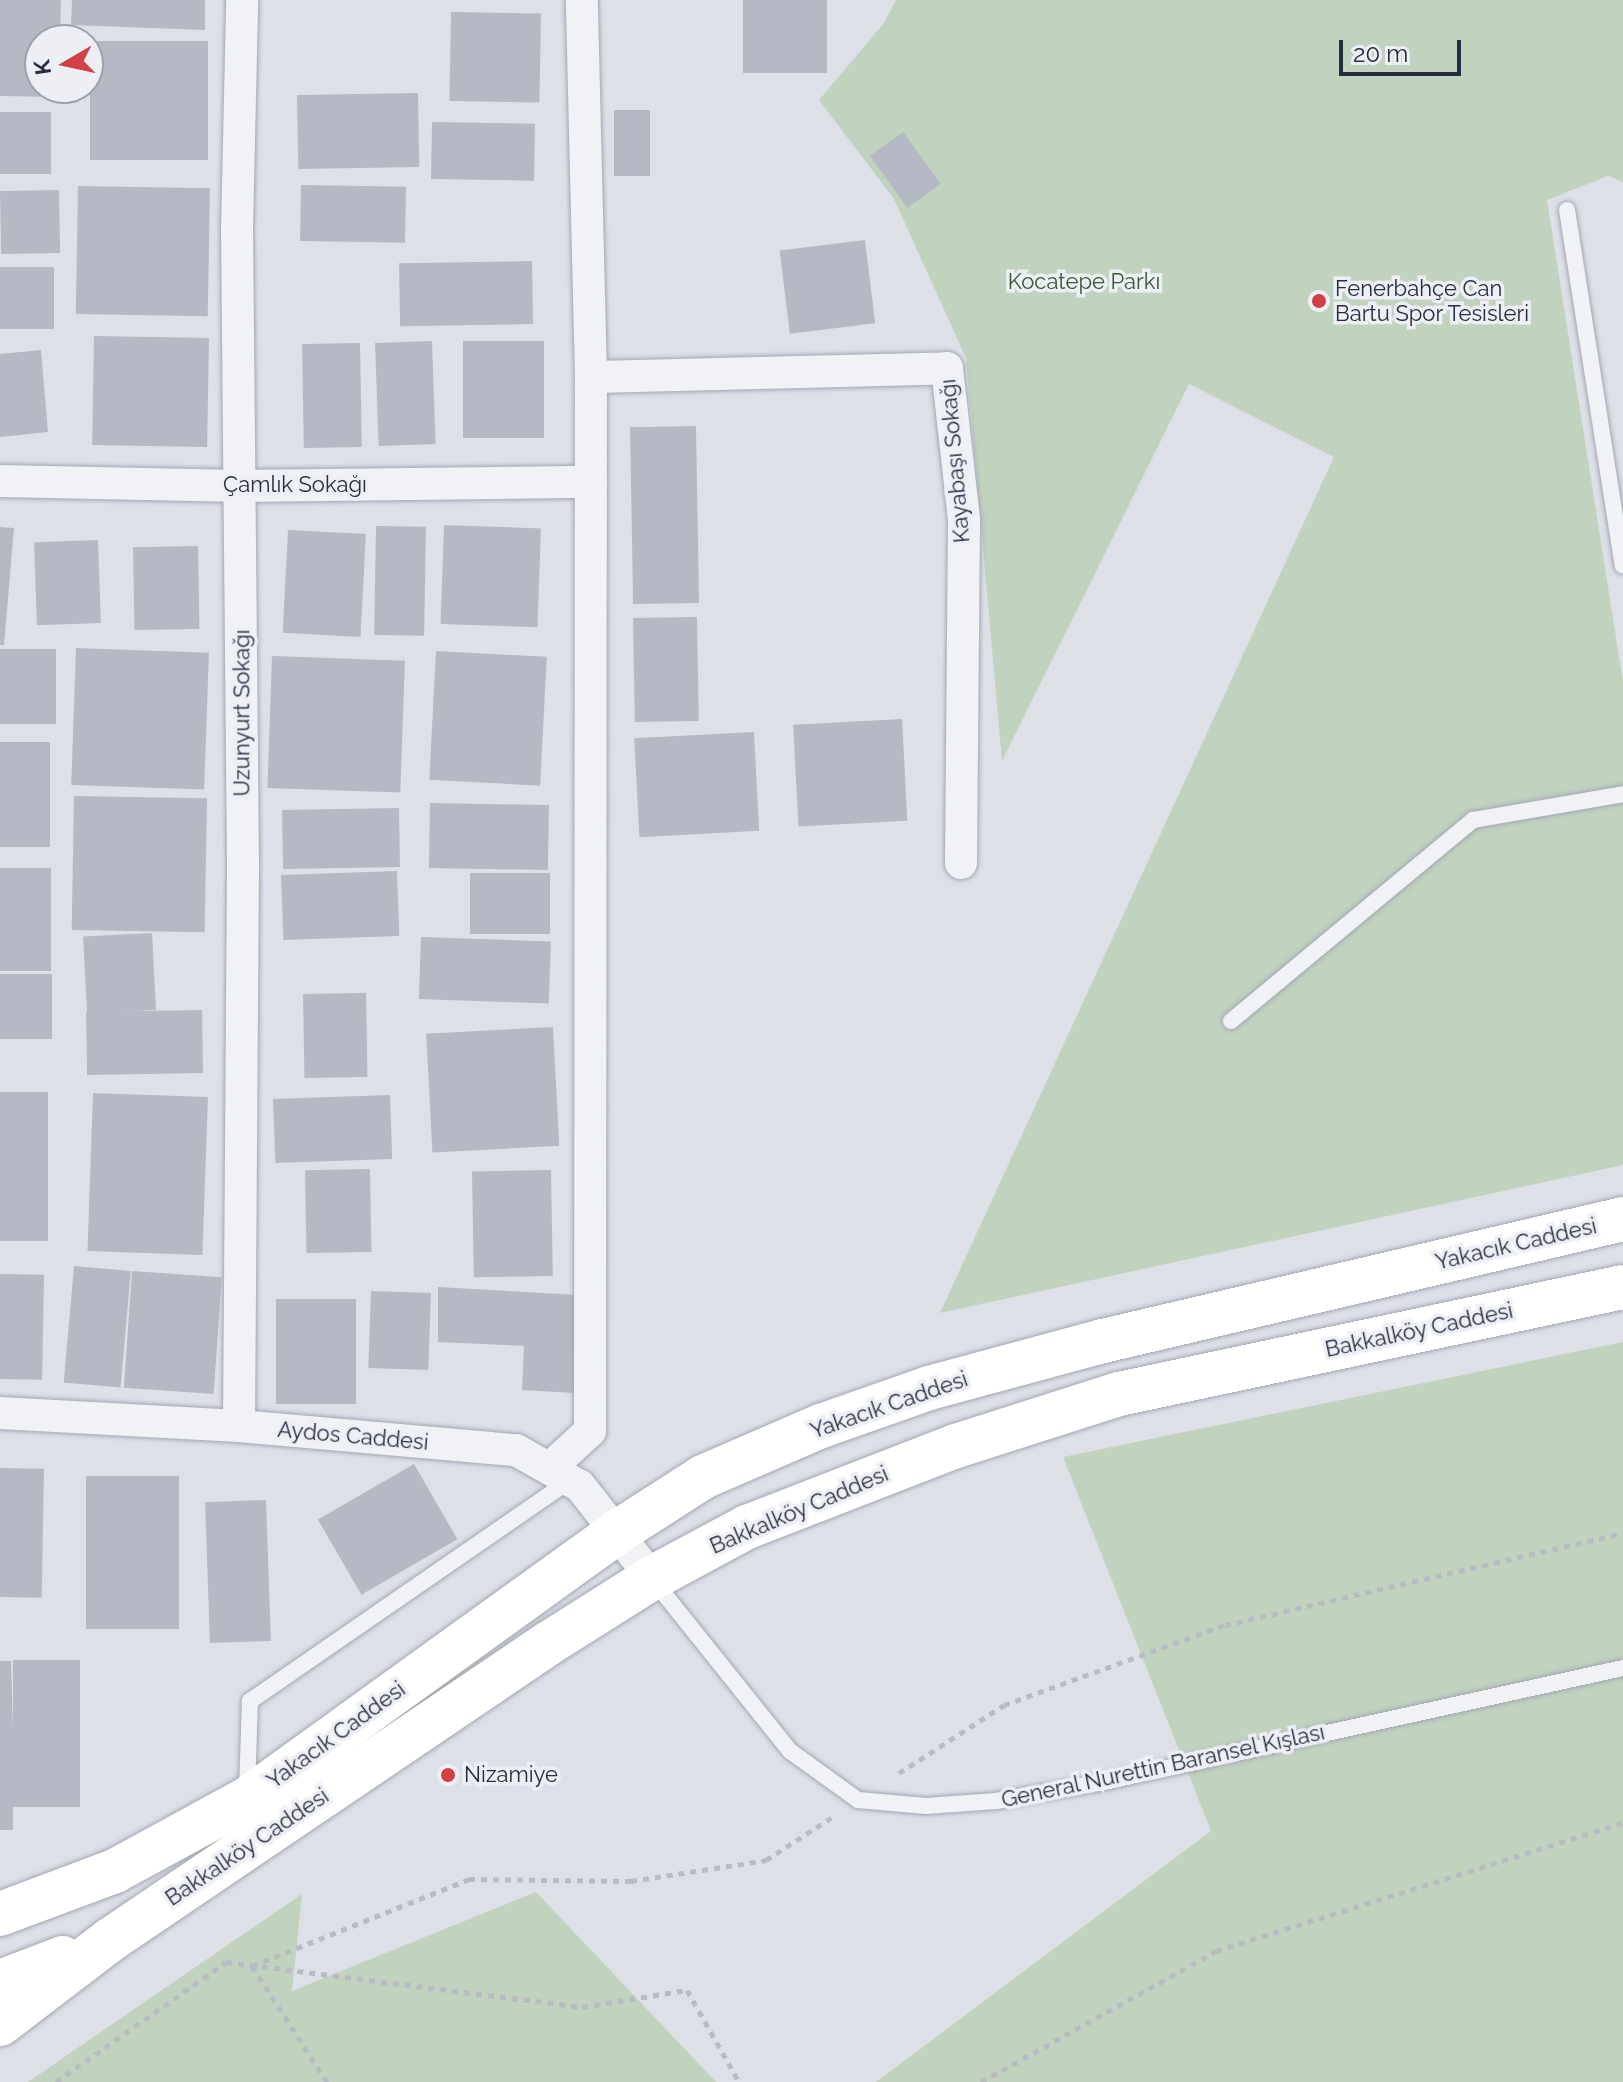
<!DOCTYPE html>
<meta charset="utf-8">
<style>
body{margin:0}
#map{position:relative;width:1623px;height:2082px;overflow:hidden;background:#dee0e8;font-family:Raleway,sans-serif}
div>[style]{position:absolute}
.green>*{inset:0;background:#c1d2bf}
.building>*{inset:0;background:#b5b9c4;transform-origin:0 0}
.path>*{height:5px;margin-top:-2.5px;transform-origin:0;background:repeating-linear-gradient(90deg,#b8bbc2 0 6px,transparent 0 12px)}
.roads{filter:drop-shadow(0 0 2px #a3a7b2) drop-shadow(0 0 2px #a3a7b2)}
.service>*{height:16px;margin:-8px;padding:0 8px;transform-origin:8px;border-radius:8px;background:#f0f2f6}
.minor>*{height:32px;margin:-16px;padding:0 16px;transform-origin:16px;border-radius:16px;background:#f0f2f6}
.secondary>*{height:44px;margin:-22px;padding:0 22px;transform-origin:22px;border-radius:22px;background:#fff}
.dots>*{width:22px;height:22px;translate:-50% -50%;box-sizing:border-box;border:4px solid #edeff5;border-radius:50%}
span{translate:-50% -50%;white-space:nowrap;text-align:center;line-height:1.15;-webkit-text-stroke:7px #edeff5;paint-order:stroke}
.park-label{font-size:22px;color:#375a34}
.poi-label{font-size:22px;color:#272d3e}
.left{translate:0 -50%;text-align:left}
.street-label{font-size:22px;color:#272d3e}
.north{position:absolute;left:24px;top:24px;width:80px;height:80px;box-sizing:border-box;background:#edeff5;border:2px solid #9ea1ac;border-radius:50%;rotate:261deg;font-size:22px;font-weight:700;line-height:32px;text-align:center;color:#272d3e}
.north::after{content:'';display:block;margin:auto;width:28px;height:36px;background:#d04044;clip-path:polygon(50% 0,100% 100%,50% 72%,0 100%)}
.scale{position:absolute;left:1339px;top:40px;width:122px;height:36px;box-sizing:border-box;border:4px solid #272d3e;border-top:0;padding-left:10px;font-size:24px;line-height:28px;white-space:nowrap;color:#272d3e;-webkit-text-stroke:6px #edeff5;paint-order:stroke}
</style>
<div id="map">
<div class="green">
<div style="clip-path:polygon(896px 0,1623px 0,1623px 182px,1608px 176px,1547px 200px,1623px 682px,1623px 1165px,940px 1313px,1334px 457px,1189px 384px,1002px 761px,966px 358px,894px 199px,819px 100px,884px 23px)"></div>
<div style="clip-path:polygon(1623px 1342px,1623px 2082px,876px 2082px,1211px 1831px,1063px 1457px)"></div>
<div style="clip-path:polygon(536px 1892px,716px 2082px,28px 2082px,302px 1894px,292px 1991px)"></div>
</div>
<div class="building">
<div style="clip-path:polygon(0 0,61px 0,60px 40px,40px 40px,40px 88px,59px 88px,58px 97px,0 96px)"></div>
<div style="clip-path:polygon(72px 0,205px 0,205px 30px,71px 25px)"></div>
<div style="left:743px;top:0;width:84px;height:73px"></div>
<div style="left:451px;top:12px;width:90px;height:89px;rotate:1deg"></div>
<div style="left:90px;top:41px;width:118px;height:119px"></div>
<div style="left:418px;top:93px;width:74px;height:121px;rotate:89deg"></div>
<div style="left:614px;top:110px;width:36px;height:66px"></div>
<div style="left:0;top:112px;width:51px;height:62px"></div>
<div style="left:432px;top:122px;width:103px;height:57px;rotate:1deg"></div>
<div style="left:903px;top:132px;width:64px;height:41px;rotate:54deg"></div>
<div style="left:301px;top:185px;width:105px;height:56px;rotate:1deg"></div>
<div style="left:78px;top:186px;width:132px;height:128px;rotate:1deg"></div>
<div style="left:59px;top:190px;width:63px;height:59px;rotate:89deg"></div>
<div style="left:865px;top:240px;width:84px;height:86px;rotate:83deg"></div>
<div style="left:532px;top:261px;width:63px;height:133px;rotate:89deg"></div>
<div style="left:0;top:267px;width:54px;height:62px"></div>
<div style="left:209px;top:338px;width:109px;height:115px;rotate:91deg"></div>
<div style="left:432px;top:341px;width:103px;height:57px;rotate:88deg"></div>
<div style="left:544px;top:341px;width:97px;height:81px;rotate:90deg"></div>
<div style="left:360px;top:343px;width:104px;height:58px;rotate:89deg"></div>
<div style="clip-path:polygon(41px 350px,48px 432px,0 437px,0 354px)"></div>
<div style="left:696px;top:426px;width:177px;height:66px;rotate:89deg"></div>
<div style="left:444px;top:525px;width:97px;height:99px;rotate:2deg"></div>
<div style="left:376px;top:526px;width:50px;height:109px;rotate:1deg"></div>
<div style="clip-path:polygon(0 527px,14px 528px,4px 645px,0 645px)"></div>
<div style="left:288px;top:530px;width:78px;height:103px;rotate:3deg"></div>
<div style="left:98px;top:540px;width:83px;height:64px;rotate:88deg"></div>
<div style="left:198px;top:546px;width:83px;height:65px;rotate:89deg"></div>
<div style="left:697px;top:617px;width:104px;height:64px;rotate:89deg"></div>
<div style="left:76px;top:648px;width:133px;height:137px;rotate:2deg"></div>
<div style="left:0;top:649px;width:56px;height:75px"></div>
<div style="left:436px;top:651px;width:111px;height:129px;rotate:3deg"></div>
<div style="left:272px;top:656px;width:133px;height:132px;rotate:2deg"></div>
<div style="left:902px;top:719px;width:102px;height:109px;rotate:87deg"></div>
<div style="left:754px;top:732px;width:99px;height:120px;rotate:87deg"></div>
<div style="left:0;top:742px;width:50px;height:105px"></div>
<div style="left:74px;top:796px;width:133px;height:134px;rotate:1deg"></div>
<div style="left:430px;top:803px;width:119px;height:65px;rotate:1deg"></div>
<div style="left:399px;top:808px;width:59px;height:117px;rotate:89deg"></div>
<div style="left:0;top:868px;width:51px;height:103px"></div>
<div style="left:397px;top:871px;width:65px;height:116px;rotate:88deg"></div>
<div style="left:470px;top:873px;width:80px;height:61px"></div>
<div style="left:152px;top:933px;width:77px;height:69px;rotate:87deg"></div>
<div style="left:421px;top:937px;width:130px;height:62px;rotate:2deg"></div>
<div style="left:0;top:974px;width:52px;height:65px"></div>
<div style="left:366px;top:993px;width:84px;height:63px;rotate:89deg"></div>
<div style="left:202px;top:1010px;width:63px;height:116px;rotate:89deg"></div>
<div style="left:553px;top:1027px;width:119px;height:127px;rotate:87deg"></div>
<div style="left:0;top:1092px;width:48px;height:149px"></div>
<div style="left:93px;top:1093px;width:115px;height:158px;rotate:2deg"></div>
<div style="left:390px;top:1095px;width:64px;height:117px;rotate:88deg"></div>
<div style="left:370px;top:1169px;width:83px;height:65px;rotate:89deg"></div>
<div style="left:551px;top:1170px;width:106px;height:79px;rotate:89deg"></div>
<div style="left:74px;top:1266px;width:57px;height:117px;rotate:5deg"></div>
<div style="left:132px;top:1271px;width:90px;height:117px;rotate:4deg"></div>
<div style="left:0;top:1274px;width:44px;height:105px;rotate:1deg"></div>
<div style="clip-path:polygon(438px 1287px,578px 1295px,574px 1393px,522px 1390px,524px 1346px,438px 1342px)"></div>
<div style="left:371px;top:1291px;width:60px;height:77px;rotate:2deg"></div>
<div style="left:356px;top:1299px;width:105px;height:80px;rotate:90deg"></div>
<div style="left:414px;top:1464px;width:87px;height:111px;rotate:60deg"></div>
<div style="left:0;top:1468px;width:44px;height:129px;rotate:1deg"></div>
<div style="left:86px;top:1476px;width:93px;height:153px"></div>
<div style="left:266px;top:1500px;width:141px;height:61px;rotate:88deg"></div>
<div style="clip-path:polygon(13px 1660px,80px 1660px,80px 1807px,13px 1807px,13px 1830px,0 1830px,0 1661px,11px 1661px,13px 1731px)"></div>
</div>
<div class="path">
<div style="left:899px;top:1773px;width:125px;rotate:-32.9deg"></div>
<div style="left:1004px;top:1705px;width:235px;rotate:-19.9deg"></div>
<div style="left:1225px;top:1625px;width:408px;rotate:-13deg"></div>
<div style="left:56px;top:2082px;width:208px;rotate:-35.2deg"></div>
<div style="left:226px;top:1962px;width:359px;rotate:7.2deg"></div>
<div style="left:582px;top:2007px;width:106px;rotate:-9.2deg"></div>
<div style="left:687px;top:1990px;width:106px;rotate:60.5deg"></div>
<div style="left:327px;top:2082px;width:138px;rotate:-122.9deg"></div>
<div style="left:252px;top:1966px;width:234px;rotate:-21.8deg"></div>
<div style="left:469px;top:1879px;width:162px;rotate:0.7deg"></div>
<div style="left:631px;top:1881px;width:137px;rotate:-8.8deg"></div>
<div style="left:766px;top:1860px;width:81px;rotate:-32.9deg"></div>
<div style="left:981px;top:2082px;width:269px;rotate:-29.1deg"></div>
<div style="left:1216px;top:1951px;width:427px;rotate:-17.5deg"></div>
</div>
<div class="roads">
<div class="service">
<div style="left:1567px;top:210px;width:360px;rotate:81.1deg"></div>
<div style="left:1231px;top:1021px;width:315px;rotate:-39.7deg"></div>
<div style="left:1473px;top:820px;width:152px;rotate:-9.8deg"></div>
<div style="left:653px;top:1580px;width:219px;rotate:51.3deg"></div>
<div style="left:790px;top:1751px;width:84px;rotate:35.8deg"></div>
<div style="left:858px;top:1800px;width:68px;rotate:5deg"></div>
<div style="left:926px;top:1806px;width:70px;rotate:-4.1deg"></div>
<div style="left:996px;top:1801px;width:110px;rotate:-10deg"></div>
<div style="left:1104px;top:1782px;width:531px;rotate:-12.39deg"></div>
<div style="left:247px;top:1790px;width:89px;rotate:-88.1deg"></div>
<div style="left:250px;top:1701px;width:389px;rotate:-34.6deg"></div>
</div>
<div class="minor">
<div style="left:591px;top:377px;width:356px;rotate:-1.4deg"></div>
<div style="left:947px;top:368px;width:153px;rotate:83.6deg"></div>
<div style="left:964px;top:520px;width:343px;rotate:90.5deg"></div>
<div style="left:0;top:481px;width:241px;rotate:1.2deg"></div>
<div style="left:241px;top:486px;width:350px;rotate:-0.7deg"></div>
<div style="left:0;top:1413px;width:239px;rotate:3.1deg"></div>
<div style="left:239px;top:1426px;width:278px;rotate:5deg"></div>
<div style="left:516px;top:1450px;width:73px;rotate:29.4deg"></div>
<div style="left:580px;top:1486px;width:117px;rotate:52deg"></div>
<div style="left:239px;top:1426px;width:562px;rotate:-89.59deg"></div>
<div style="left:243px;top:864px;width:635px;rotate:-90.54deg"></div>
<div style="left:237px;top:229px;width:229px;rotate:-88.7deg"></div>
<div style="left:552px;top:1466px;width:52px;rotate:-42.6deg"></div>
<div style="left:590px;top:1431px;width:1054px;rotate:-89.95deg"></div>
<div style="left:591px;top:377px;width:377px;rotate:-91.4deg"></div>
</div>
<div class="secondary">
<div style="left:0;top:1914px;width:123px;rotate:-20.5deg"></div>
<div style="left:115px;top:1871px;width:150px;rotate:-28.6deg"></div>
<div style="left:247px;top:1799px;width:458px;rotate:-35.8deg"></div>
<div style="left:619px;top:1531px;width:100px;rotate:-32.7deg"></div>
<div style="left:703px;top:1477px;width:129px;rotate:-23.4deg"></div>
<div style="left:821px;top:1426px;width:114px;rotate:-19.4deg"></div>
<div style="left:929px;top:1388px;width:180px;rotate:-15.1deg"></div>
<div style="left:1103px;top:1341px;width:534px;rotate:-13.2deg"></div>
<div style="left:0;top:1982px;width:67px;rotate:-20.9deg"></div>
<div style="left:0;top:2024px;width:138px;rotate:-37.4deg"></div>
<div style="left:110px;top:1940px;width:530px;rotate:-34.08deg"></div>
<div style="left:549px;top:1643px;width:122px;rotate:-32.3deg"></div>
<div style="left:652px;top:1578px;width:108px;rotate:-28.2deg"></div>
<div style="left:747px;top:1527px;width:224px;rotate:-21.2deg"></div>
<div style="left:956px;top:1446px;width:171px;rotate:-17.7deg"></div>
<div style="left:1119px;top:1394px;width:515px;rotate:-11.99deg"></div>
</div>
</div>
<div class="dots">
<div style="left:1319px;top:301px;background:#d04044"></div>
<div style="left:448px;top:1775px;background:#d04044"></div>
</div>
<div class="park-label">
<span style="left:1084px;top:282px">Kocatepe Parkı</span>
</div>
<div class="poi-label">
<span class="left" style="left:1335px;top:301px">Fenerbahçe Can<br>Bartu Spor Tesisleri</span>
<span class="left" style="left:464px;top:1775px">Nizamiye</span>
</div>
<div class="street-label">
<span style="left:955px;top:461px;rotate:-95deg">Kayabaşı Sokağı</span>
<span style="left:295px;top:485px">Çamlık Sokağı</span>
<span style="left:242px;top:713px;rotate:-90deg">Uzunyurt Sokağı</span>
<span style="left:1516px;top:1244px;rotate:-13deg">Yakacık Caddesi</span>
<span style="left:1419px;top:1330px;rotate:-12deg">Bakkalköy Caddesi</span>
<span style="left:889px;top:1405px;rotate:-19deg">Yakacık Caddesi</span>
<span style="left:353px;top:1436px;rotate:5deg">Aydos Caddesi</span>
<span style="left:799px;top:1510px;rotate:-23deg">Bakkalköy Caddesi</span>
<span style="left:336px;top:1735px;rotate:-36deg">Yakacık Caddesi</span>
<span style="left:1163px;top:1766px;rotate:-12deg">General Nurettin Baransel Kışlası</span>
<span style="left:247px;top:1847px;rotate:-34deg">Bakkalköy Caddesi</span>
</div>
<div class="north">K</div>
<div class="scale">20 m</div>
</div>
